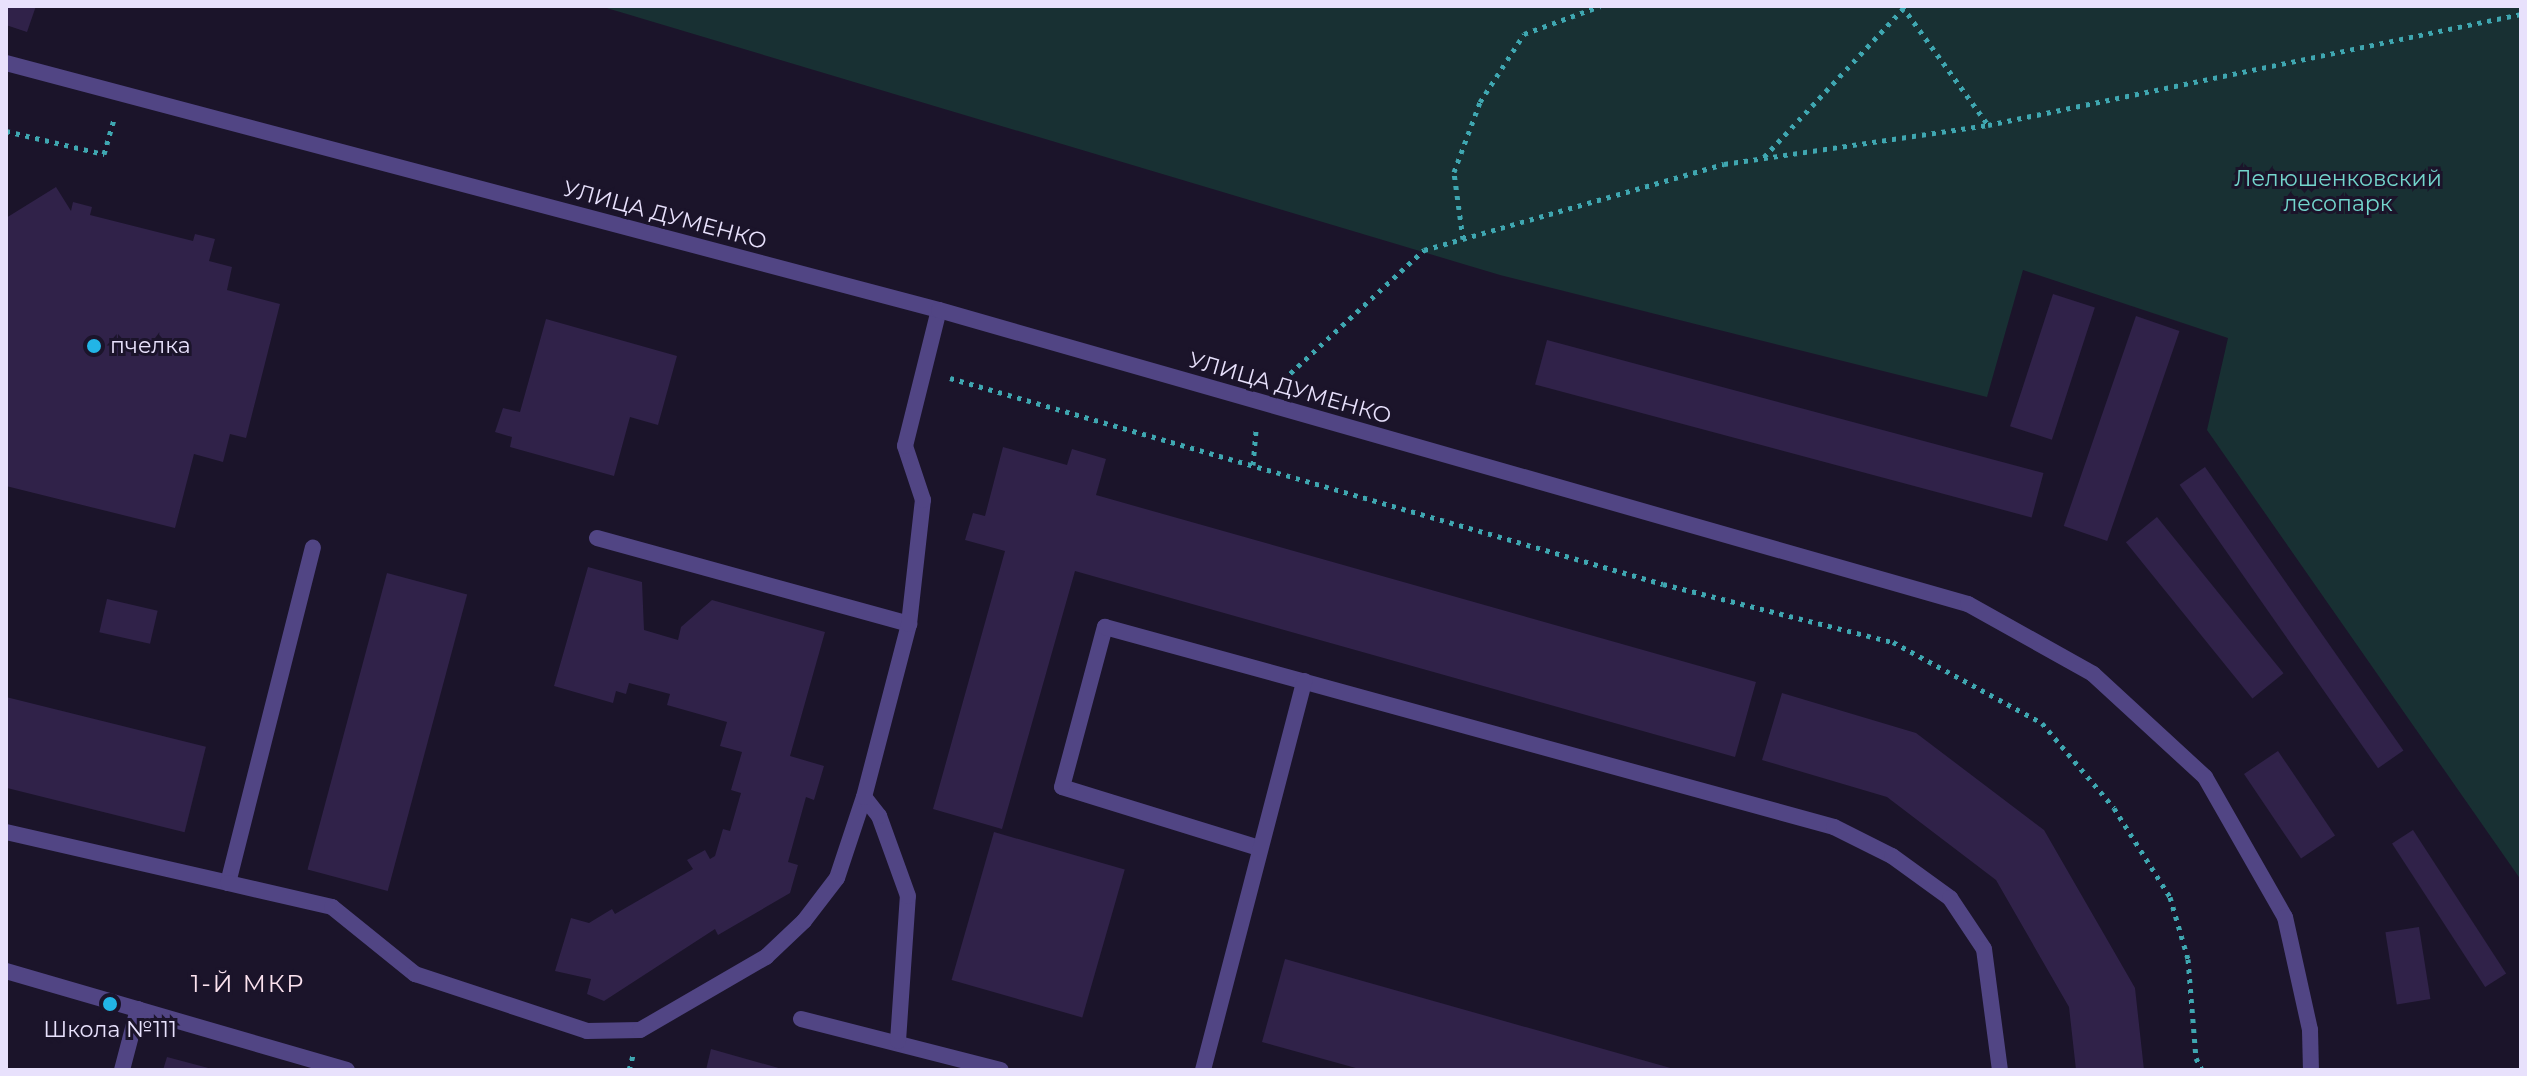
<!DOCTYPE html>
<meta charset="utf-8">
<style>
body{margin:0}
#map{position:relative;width:2527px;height:1076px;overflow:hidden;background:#1b142a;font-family:Montserrat,sans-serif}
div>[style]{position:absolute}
.green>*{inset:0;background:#183033}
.building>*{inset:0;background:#302249;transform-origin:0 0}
.path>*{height:5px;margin-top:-2.5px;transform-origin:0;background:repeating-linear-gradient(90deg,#3fa7b1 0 4px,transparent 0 10px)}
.lane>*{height:16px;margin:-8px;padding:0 8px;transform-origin:8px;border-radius:8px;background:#514584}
.street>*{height:16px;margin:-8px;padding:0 8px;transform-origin:8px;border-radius:8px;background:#514584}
.dots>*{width:22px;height:22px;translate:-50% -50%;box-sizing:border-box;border:4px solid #1b142a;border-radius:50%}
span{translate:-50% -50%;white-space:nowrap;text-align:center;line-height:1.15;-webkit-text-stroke:6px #1b142a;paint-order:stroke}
.park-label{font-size:22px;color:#73d5cc}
.street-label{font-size:22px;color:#e8e1fc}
.poi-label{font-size:22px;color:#e8e1fc}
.left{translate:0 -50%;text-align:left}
.neighbourhood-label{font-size:24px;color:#fce3ef;letter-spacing:2px}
.frame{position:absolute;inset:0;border:8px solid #e8e1fc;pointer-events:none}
</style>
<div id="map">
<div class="green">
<div style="clip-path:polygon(600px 6px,2521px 6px,2521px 880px,2207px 430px,2228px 338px,2023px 270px,1987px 397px,1500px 275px)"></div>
</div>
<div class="building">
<div style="clip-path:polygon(6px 6px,36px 6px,27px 32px,6px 25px)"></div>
<div style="clip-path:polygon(56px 187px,71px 211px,73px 202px,92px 207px,90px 215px,193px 241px,195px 234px,215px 239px,209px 261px,232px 267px,227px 290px,280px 304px,246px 438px,230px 434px,223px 462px,194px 454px,175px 528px,6px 486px,6px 218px)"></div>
<div style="left:2053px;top:294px;width:44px;height:139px;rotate:18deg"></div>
<div style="left:2136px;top:316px;width:46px;height:222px;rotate:19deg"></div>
<div style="clip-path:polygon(546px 319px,677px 356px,658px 425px,630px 417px,614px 476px,510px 447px,512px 437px,495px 432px,503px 408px,520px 412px)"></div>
<div style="left:1547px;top:340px;width:514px;height:46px;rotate:15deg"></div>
<div style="clip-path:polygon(1003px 447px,1067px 465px,1072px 449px,1106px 459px,1096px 495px,1756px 682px,1735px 757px,1075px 571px,1002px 829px,933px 809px,1005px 551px,965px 540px,973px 513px,985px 516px)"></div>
<div style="left:2205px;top:467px;width:346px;height:31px;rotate:55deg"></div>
<div style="left:2157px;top:517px;width:201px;height:40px;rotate:51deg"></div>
<div style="clip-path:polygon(588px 567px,642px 582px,644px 630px,678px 640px,681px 627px,712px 600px,825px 632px,790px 756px,824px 766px,814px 800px,806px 797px,788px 862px,798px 865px,790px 893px,718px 935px,715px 929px,604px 1001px,587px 994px,591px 979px,555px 971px,571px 918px,589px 923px,612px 909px,615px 914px,693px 869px,687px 860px,705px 850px,710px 859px,715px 856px,723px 829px,730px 831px,741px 793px,731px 790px,742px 752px,720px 746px,727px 722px,667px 705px,670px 694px,629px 683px,626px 694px,616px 691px,613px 703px,554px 686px)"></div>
<div style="left:387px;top:573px;width:83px;height:307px;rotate:15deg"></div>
<div style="left:107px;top:599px;width:52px;height:34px;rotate:13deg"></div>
<div style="clip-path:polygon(1782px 693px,1916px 733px,2044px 830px,2135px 988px,2144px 1070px,2076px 1070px,2069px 1007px,1996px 880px,1887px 797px,1762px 760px)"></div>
<div style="left:6px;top:697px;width:206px;height:88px;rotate:14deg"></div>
<div style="left:2278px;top:751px;width:102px;height:41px;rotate:56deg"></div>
<div style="left:2413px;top:830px;width:171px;height:25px;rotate:57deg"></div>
<div style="left:994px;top:832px;width:136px;height:154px;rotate:16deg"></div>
<div style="left:2419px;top:927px;width:73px;height:34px;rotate:81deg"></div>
<div style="clip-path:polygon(1285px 959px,1674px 1069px,1674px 1070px,1363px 1070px,1262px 1042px)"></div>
<div style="clip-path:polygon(711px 1049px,782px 1069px,782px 1070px,706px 1070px)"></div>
<div style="clip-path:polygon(167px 1057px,212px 1069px,212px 1070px,163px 1070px)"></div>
</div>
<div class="path">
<div style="left:1902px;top:6px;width:147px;rotate:54.1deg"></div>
<div style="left:6px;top:131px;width:101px;rotate:13.2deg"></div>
<div style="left:104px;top:154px;width:37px;rotate:-74deg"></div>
<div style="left:1764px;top:157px;width:204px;rotate:-46.8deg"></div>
<div style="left:1463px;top:239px;width:68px;rotate:-97.7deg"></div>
<div style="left:1454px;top:172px;width:75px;rotate:-69.6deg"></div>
<div style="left:1480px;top:102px;width:81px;rotate:-57.1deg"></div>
<div style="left:1524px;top:34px;width:81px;rotate:-20.2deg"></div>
<div style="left:950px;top:378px;width:742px;rotate:16.12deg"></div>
<div style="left:1663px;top:584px;width:237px;rotate:14.2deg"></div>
<div style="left:1893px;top:642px;width:170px;rotate:28.5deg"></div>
<div style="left:2042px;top:723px;width:111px;rotate:49.7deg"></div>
<div style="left:2114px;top:808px;width:105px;rotate:57.8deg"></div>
<div style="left:2170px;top:897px;width:65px;rotate:73.8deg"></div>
<div style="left:2188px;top:959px;width:99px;rotate:85.4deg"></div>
<div style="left:2196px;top:1058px;width:13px;rotate:63deg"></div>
<div style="left:1283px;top:380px;width:192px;rotate:-42.7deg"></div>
<div style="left:1424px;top:250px;width:312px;rotate:-16deg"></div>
<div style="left:1724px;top:164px;width:267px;rotate:-8.4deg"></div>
<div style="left:1988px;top:125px;width:544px;rotate:-11.76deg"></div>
<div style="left:1253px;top:465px;width:38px;rotate:-85deg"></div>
<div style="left:629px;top:1070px;width:16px;rotate:-75deg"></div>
</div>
<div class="lane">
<div style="left:597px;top:538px;width:324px;rotate:15.4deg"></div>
<div style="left:6px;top:832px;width:228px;rotate:12.9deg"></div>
<div style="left:228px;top:883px;width:346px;rotate:-75.8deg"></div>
<div style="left:1259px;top:848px;width:206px;rotate:-162.8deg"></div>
<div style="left:1062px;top:787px;width:166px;rotate:-75deg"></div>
<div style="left:1105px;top:627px;width:756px;rotate:15.34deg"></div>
<div style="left:1834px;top:827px;width:65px;rotate:26.6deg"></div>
<div style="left:1892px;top:856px;width:72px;rotate:35.9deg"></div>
<div style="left:1950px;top:898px;width:61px;rotate:56.3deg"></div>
<div style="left:1984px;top:949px;width:122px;rotate:82.5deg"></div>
<div style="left:228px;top:883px;width:107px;rotate:13deg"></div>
<div style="left:332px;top:907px;width:107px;rotate:38.9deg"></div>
<div style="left:415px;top:974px;width:181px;rotate:18.3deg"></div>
<div style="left:587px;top:1031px;width:53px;rotate:-1.1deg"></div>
<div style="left:640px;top:1030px;width:146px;rotate:-30.1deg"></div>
<div style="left:766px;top:957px;width:52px;rotate:-43.5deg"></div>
<div style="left:804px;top:921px;width:54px;rotate:-52.5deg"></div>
<div style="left:837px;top:878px;width:85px;rotate:-71.6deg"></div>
<div style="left:6px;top:971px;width:355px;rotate:16.2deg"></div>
<div style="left:801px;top:1019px;width:206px;rotate:14.3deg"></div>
<div style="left:898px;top:1041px;width:145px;rotate:-86.1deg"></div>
<div style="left:908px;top:896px;width:85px;rotate:-109.9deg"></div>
<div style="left:879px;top:816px;width:24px;rotate:-128deg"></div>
<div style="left:864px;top:797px;width:179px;rotate:-75.4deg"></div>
<div style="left:909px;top:624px;width:125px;rotate:-83.6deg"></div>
<div style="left:923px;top:500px;width:57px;rotate:-108.4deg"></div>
<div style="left:905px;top:446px;width:140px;rotate:-76deg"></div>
<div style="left:122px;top:1070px;width:63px;rotate:-75.3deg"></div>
<div style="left:1203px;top:1070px;width:402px;rotate:-75.4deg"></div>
</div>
<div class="street">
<div style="left:6px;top:63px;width:965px;rotate:14.83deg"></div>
<div style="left:939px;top:310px;width:1070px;rotate:15.95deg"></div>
<div style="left:1968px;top:604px;width:143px;rotate:29.2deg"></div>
<div style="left:2093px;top:674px;width:152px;rotate:42.6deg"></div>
<div style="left:2205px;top:777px;width:161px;rotate:60.3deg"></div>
<div style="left:2285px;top:917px;width:116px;rotate:77.5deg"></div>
<div style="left:2310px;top:1030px;width:40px;rotate:88.6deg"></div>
</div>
<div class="dots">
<div style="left:94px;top:346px;background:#22b5e6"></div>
<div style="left:110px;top:1004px;background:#22b5e6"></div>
</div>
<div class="park-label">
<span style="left:2338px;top:191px">Лелюшенковский<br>лесопарк</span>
</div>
<div class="street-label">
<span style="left:665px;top:215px;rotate:15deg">УЛИЦА ДУМЕНКО</span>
<span style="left:1290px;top:388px;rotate:16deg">УЛИЦА ДУМЕНКО</span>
</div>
<div class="poi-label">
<span class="left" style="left:110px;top:346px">пчелка</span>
<span style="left:110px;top:1030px">Школа №111</span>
</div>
<div class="neighbourhood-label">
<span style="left:248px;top:984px">1-Й МКР</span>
</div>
<div class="frame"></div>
</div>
